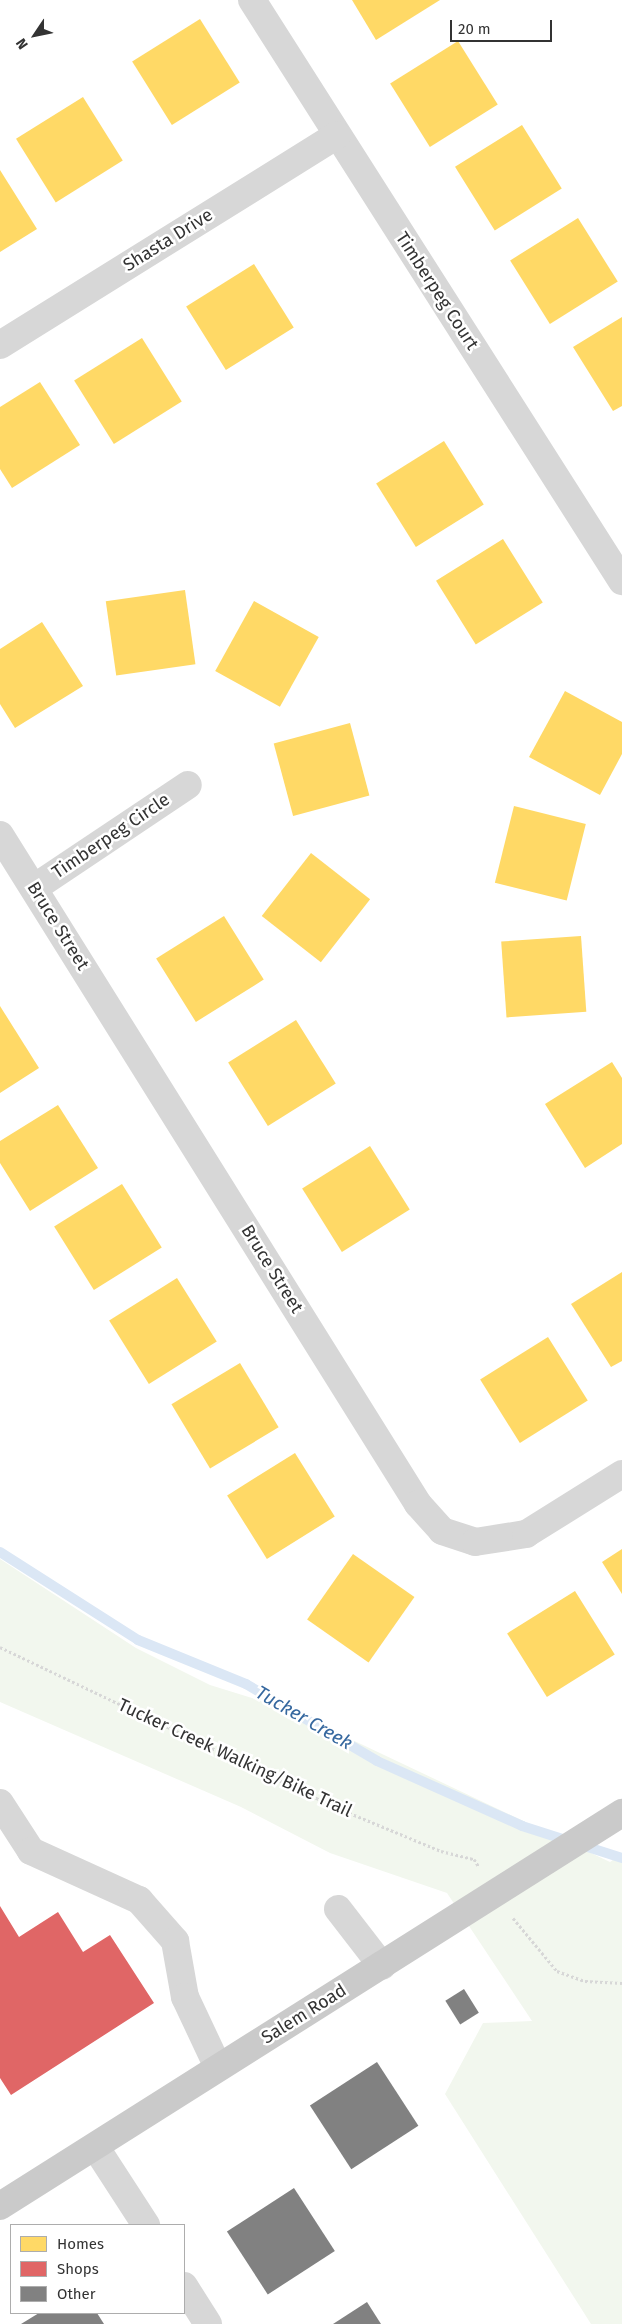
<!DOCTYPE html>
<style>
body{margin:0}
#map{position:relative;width:622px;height:2324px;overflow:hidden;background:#fff;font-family:"Fira Sans",sans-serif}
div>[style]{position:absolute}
.green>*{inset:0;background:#f2f7ee}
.homes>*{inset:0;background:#ffd966;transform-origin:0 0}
.shops>*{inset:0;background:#e06666}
.stream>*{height:10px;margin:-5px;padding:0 5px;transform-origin:5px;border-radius:5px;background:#dbe7f5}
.building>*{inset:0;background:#818181;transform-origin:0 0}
.path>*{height:3px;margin-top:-1.5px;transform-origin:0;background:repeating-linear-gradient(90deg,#d7d7d7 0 2.5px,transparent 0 5px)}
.minor>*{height:28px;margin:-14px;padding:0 14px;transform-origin:14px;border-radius:14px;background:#d7d7d7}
.major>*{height:28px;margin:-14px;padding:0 14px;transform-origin:14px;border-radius:14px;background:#cacaca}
span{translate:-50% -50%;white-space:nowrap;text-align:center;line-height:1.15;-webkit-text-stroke:5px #fff;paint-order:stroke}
.street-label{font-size:18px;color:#333}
.water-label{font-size:19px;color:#36689f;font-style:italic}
.legend{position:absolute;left:10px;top:2224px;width:175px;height:90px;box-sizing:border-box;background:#fff;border:1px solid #adadad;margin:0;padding:6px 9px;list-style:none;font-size:15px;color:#333}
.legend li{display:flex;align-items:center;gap:10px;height:25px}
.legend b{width:25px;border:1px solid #adadad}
.north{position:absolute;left:10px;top:10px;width:50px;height:50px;-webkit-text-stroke:4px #fff;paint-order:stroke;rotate:236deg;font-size:14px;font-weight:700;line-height:20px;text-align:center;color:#333}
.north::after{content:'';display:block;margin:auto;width:18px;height:22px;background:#333;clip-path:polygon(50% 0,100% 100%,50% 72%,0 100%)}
.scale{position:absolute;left:450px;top:20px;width:102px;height:22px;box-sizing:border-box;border:2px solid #333;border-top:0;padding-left:6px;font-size:15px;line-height:18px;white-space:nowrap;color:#333;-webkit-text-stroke:4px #fff;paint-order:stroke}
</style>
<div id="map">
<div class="green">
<div style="clip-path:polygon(0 1559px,136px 1648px,210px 1685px,287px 1709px,610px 1862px,622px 1854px,622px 2324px,591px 2324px,445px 2094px,483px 2023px,532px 2021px,447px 1893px,330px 1853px,241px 1807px,0 1702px)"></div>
</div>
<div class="homes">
<div style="clip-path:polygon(352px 0,440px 0,376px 40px)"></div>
<div style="left:200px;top:19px;width:75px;height:80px;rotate:58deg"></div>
<div style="left:458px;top:41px;width:75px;height:80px;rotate:58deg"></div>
<div style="left:83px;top:97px;width:75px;height:79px;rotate:58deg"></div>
<div style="left:522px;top:125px;width:75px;height:79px;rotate:58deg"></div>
<div style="clip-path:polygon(0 170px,37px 229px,0 252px)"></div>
<div style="left:578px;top:218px;width:75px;height:80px;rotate:58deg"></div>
<div style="left:254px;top:264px;width:75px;height:80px;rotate:58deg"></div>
<div style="clip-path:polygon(622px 317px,622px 406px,613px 411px,573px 347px)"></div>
<div style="left:142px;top:338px;width:75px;height:80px;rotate:58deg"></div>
<div style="clip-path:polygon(40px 382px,80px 445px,12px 488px,0 469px,0 407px)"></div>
<div style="left:444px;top:441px;width:75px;height:80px;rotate:58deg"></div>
<div style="left:503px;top:539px;width:75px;height:79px;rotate:58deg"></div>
<div style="left:185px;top:590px;width:75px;height:80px;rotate:82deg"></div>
<div style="left:254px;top:601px;width:74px;height:80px;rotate:29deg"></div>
<div style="clip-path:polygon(42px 622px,83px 686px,15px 728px,0 704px,0 649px)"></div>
<div style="clip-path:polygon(565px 691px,622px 722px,622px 754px,600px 795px,529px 757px)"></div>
<div style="left:350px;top:723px;width:75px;height:79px;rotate:75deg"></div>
<div style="left:514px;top:806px;width:74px;height:79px;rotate:14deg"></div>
<div style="left:311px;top:853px;width:75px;height:80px;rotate:38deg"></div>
<div style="left:224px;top:916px;width:75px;height:80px;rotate:58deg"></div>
<div style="left:581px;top:936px;width:76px;height:80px;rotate:86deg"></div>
<div style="clip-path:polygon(0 1006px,39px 1068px,0 1093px)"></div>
<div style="left:296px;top:1020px;width:75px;height:80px;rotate:58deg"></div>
<div style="clip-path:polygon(612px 1062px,622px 1078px,622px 1144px,585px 1168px,545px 1104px)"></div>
<div style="clip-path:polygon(58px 1105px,98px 1168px,30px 1211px,0 1163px,0 1141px)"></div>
<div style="left:370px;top:1146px;width:75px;height:80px;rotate:58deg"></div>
<div style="left:122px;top:1184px;width:75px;height:80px;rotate:58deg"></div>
<div style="clip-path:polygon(622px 1272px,622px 1361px,611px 1367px,571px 1304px)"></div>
<div style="left:177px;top:1278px;width:75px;height:80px;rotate:58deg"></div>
<div style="left:548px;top:1337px;width:75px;height:80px;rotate:58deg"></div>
<div style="left:240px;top:1363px;width:75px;height:80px;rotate:59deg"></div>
<div style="left:295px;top:1453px;width:75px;height:80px;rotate:58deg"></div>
<div style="clip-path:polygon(622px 1549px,622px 1594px,602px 1562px)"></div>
<div style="left:353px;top:1554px;width:75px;height:80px;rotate:35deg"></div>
<div style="left:575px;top:1591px;width:75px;height:80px;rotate:58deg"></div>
</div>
<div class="shops">
<div style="clip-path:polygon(0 1906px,19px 1937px,58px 1912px,83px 1952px,110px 1935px,154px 2003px,11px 2095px,0 2078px)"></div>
</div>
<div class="stream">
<div style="left:0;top:1552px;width:164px;rotate:32.5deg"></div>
<div style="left:138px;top:1640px;width:117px;rotate:22.2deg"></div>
<div style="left:246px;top:1684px;width:152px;rotate:30.4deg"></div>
<div style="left:377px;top:1761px;width:159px;rotate:24.1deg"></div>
<div style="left:522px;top:1826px;width:105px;rotate:17.7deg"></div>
</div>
<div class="building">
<div style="left:464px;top:1989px;width:28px;height:22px;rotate:58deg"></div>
<div style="left:377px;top:2062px;width:76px;height:80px;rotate:57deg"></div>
<div style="left:294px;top:2188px;width:75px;height:80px;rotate:57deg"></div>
<div style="clip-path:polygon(367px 2302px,381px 2324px,333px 2324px)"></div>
<div style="clip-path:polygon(39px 2313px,97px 2313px,104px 2324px,21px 2324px)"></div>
</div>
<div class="path">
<div style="left:0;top:1647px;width:377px;rotate:25.5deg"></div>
<div style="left:340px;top:1809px;width:109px;rotate:22.6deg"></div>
<div style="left:441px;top:1851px;width:34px;rotate:14deg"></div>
<div style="left:474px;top:1859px;width:9px;rotate:58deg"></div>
<div style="left:513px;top:1918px;width:69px;rotate:50.3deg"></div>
<div style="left:557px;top:1971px;width:30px;rotate:20deg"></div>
<div style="left:585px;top:1981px;width:37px;rotate:3deg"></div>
</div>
<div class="minor">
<div style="left:252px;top:0;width:689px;rotate:57.51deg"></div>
<div style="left:0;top:345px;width:397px;rotate:-31.9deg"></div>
<div style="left:0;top:835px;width:789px;rotate:58deg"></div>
<div style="left:418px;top:1504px;width:36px;rotate:48deg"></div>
<div style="left:442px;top:1531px;width:35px;rotate:18deg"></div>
<div style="left:475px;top:1542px;width:52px;rotate:-8.9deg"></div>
<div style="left:526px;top:1534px;width:113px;rotate:-32deg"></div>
<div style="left:34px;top:888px;width:185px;rotate:-33.8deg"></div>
<div style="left:0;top:1803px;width:57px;rotate:57.1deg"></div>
<div style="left:31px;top:1851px;width:119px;rotate:24.4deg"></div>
<div style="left:139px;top:1900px;width:55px;rotate:48.7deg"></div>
<div style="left:175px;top:1941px;width:57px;rotate:79.9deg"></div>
<div style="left:185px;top:1997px;width:77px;rotate:64.8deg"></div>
<div style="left:338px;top:1909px;width:72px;rotate:52.3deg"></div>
<div style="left:96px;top:2148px;width:92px;rotate:57deg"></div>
<div style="left:184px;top:2286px;width:45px;rotate:57.7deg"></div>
</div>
<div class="major">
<div style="left:0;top:2206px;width:736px;rotate:-32.29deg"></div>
</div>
<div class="street-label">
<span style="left:168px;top:240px;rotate:-32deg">Shasta Drive</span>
<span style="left:437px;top:291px;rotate:57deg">Timberpeg Court</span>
<span style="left:111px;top:836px;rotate:-34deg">Timberpeg Circle</span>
<span style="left:58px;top:926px;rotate:58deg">Bruce Street</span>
<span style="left:272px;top:1269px;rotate:58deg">Bruce Street</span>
<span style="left:235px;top:1758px;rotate:25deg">Tucker Creek Walking/Bike Trail</span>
<span style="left:304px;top:2014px;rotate:-32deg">Salem Road</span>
</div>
<div class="water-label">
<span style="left:304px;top:1718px;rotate:30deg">Tucker Creek</span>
</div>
<ul class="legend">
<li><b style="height:14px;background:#ffd966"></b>Homes</li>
<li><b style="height:14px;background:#e06666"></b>Shops</li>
<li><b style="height:14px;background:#818181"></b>Other</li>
</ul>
<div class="north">N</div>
<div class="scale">20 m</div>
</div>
